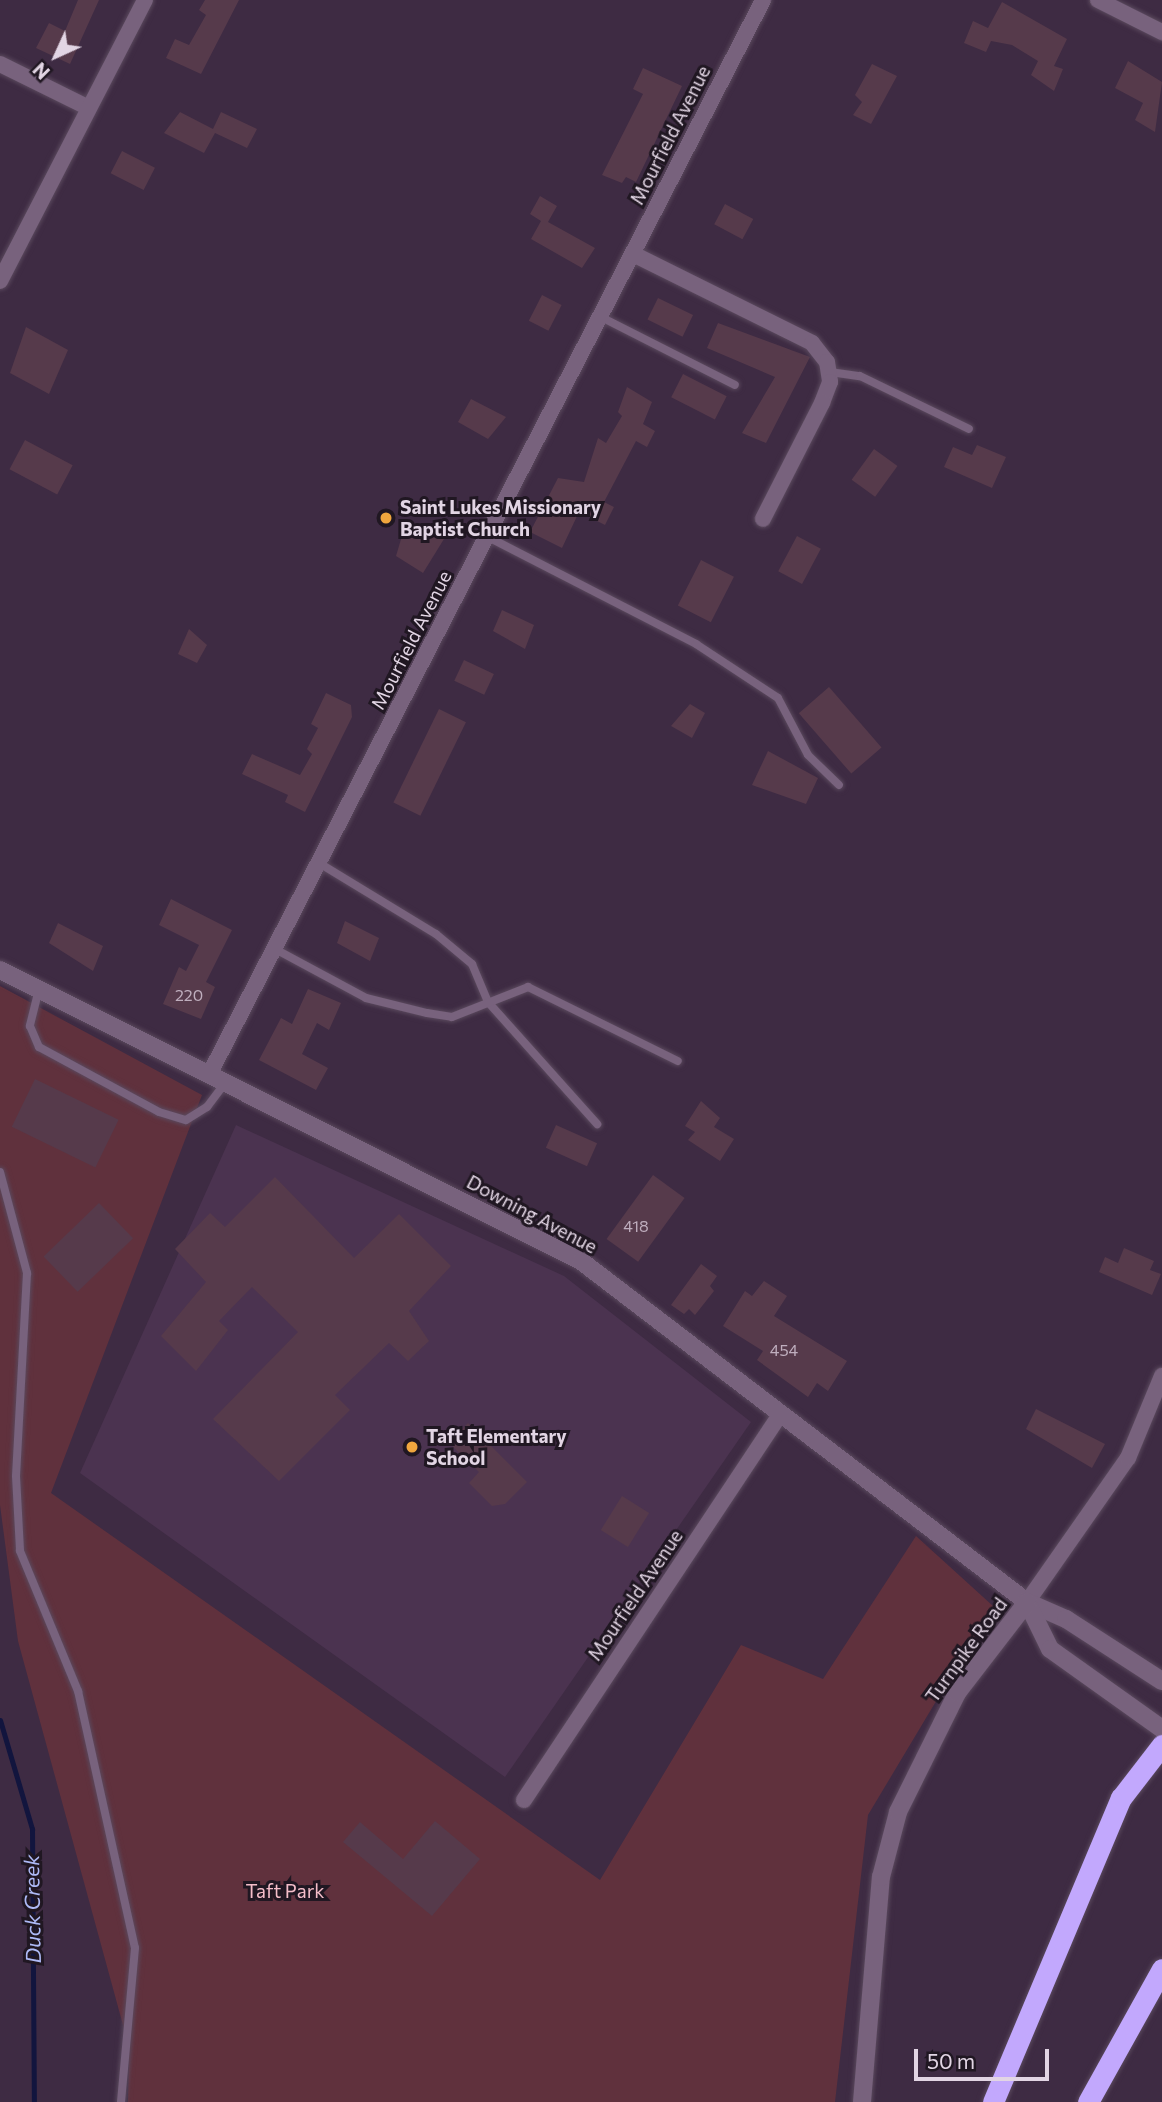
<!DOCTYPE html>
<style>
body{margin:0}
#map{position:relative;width:1162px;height:2102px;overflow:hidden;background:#3e2b43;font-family:Commissioner,sans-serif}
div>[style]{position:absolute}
.built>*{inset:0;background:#4b3350}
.green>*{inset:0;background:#60313d}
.stream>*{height:5px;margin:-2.5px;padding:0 2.5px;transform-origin:2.5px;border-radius:2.5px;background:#12153e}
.building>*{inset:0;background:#563a4b;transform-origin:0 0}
.roads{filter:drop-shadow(0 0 2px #5a495d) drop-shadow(0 0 2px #5a495d)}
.service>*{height:8px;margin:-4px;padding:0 4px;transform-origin:4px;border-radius:4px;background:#78627d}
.minor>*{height:16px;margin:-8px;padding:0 8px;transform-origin:8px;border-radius:8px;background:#78627d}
.tertiary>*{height:18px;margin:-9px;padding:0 9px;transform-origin:9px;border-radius:9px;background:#78627d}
.motorway>*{height:21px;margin:-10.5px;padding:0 10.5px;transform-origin:10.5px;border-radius:10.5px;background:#c2a8fd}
.dots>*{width:19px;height:19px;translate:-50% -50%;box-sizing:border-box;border:4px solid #201722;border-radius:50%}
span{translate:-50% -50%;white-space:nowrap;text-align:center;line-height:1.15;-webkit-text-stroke:6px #201722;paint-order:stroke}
.number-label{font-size:16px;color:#bfaebe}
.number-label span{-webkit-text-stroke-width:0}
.street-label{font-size:19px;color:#e2d5e4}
.poi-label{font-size:19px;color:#e2d5e4;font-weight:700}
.left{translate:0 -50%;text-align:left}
.park-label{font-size:19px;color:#f4bdc9}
.water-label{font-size:21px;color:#aebaf7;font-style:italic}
.north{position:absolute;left:21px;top:21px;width:70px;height:70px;-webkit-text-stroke:5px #201722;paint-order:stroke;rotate:225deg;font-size:19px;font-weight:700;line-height:28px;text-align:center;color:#e2d5e4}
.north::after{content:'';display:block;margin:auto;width:24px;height:32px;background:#e2d5e4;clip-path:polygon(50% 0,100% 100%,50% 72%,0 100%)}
.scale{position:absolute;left:914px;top:2049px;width:135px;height:32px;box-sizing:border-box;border:4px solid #e2d5e4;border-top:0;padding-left:9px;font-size:21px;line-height:24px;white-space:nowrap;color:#e2d5e4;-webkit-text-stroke:5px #201722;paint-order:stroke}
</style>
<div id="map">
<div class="built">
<div style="clip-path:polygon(236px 1125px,564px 1276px,751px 1422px,505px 1777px,80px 1473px)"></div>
</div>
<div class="green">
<div style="clip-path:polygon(0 986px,202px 1095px,51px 1493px,600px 1880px,741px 1645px,823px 1679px,916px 1536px,993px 1606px,868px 1815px,835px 2102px,128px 2102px,129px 2047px,18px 1641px,0 1505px)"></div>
</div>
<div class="stream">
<div style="left:0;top:1720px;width:114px;rotate:73.6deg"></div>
<div style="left:32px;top:1829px;width:273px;rotate:89.6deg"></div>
</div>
<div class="building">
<div style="clip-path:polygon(78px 0,99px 0,70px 64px,36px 48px,49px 23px,65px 31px)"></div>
<div style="clip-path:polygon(205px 0,239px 0,201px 74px,166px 58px,175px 39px,189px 45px,206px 15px,199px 10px)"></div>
<div style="clip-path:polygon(1002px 2px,1067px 39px,1054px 66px,1063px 69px,1054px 91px,1031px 75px,1038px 61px,1012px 45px,991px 41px,986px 52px,964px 43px,973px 21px,988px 28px)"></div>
<div style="clip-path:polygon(1128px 61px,1162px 82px,1155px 132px,1135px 120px,1143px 103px,1115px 88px)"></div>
<div style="clip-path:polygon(872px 64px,897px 76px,871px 124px,853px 115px,862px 102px,855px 95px)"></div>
<div style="clip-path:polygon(643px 68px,682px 86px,636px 182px,626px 177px,622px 183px,602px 175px,643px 94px,633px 89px)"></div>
<div style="clip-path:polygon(180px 112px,213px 129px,221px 112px,257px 129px,247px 148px,215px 133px,204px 153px,164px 133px)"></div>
<div style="left:122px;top:151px;width:37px;height:25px;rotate:27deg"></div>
<div style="clip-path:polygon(540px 196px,557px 206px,548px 222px,595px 248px,582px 268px,531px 239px,541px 221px,530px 214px)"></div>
<div style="left:725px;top:204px;width:32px;height:23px;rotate:28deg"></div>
<div style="left:542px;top:295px;width:22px;height:29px;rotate:27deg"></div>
<div style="left:658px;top:298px;width:39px;height:24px;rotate:26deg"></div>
<div style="clip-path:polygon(718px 323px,810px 357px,766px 443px,742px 433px,775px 377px,707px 348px)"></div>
<div style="clip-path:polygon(26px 327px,68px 350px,49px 394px,10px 373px)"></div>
<div style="left:683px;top:374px;width:49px;height:26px;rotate:27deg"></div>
<div style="clip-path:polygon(627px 387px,652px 402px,643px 424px,655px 431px,647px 447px,636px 441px,604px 502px,614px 507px,605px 525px,579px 512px,562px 548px,530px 532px,558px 478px,584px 482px,598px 438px,606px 443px,622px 416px,618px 412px)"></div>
<div style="clip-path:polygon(471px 399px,506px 417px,488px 439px,458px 422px)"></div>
<div style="left:25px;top:440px;width:54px;height:33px;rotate:28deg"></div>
<div style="clip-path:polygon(977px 445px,1006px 457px,992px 488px,944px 467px,953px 447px,972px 455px)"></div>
<div style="left:874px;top:449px;width:29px;height:38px;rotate:36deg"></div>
<div style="clip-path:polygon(407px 519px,444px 539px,423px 573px,396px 556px)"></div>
<div style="left:797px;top:536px;width:27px;height:40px;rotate:28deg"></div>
<div style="left:701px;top:560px;width:37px;height:51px;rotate:27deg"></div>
<div style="clip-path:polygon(502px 610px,534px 625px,525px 649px,493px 631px)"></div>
<div style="clip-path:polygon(189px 629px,207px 645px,197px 663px,178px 654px)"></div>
<div style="left:464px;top:660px;width:33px;height:23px;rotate:25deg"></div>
<div style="left:829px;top:687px;width:80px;height:40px;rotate:49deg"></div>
<div style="clip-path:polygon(326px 693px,351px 705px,352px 717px,305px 812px,285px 802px,288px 795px,242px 774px,252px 754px,300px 775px,312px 754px,307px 749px,318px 728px,311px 724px)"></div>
<div style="clip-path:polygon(690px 704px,705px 713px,692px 738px,671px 726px)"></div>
<div style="left:439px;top:709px;width:30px;height:104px;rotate:26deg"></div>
<div style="clip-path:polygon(768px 751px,818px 778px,806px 804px,752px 785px)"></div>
<div style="clip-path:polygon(171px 899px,232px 930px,206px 982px,215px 987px,201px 1019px,163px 1004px,179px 967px,186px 971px,199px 945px,159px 925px)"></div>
<div style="clip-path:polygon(345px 921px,379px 938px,370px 961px,337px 943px)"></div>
<div style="clip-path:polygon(58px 923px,103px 946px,93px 971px,49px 943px)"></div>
<div style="clip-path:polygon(308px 989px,341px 1003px,329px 1030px,317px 1023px,302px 1054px,328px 1068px,316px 1090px,259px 1060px,281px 1018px,292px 1024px)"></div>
<div style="left:35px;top:1079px;width:93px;height:53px;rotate:26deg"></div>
<div style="clip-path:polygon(701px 1101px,720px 1118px,714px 1127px,734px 1139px,720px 1161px,688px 1140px,695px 1132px,685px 1126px)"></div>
<div style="left:556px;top:1125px;width:45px;height:25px;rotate:24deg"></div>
<div style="left:653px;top:1175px;width:39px;height:79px;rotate:36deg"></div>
<div style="clip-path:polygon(275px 1177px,354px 1258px,399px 1214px,451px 1266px,409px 1311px,429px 1341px,408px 1361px,389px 1343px,335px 1395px,350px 1410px,279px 1481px,213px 1419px,298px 1332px,252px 1287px,219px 1321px,228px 1330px,196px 1371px,161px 1336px,206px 1282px,175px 1249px,210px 1213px,225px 1227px)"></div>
<div style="left:99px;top:1203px;width:49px;height:77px;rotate:46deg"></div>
<div style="clip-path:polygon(1124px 1248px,1154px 1261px,1150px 1270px,1161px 1274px,1152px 1295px,1099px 1272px,1105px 1257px,1118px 1263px)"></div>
<div style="clip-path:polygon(701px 1264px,717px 1276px,710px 1286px,714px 1291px,695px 1315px,689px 1309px,684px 1314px,671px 1305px)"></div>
<div style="clip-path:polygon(764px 1281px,787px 1296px,774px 1316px,847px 1361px,828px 1391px,817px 1383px,808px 1397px,757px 1360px,763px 1351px,723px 1326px,745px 1291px,752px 1296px)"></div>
<div style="clip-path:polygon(1036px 1409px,1105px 1444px,1092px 1468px,1026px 1429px)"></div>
<div style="clip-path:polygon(468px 1423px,527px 1482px,505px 1504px,492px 1506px,469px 1483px,479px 1472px,449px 1443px)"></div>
<div style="left:622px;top:1496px;width:32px;height:40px;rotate:32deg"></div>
<div style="clip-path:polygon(435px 1821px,480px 1859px,432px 1916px,343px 1842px,360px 1822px,403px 1859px)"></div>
</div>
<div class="roads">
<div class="service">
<div style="left:601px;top:317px;width:150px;rotate:26.9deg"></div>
<div style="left:830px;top:372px;width:30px;rotate:8deg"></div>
<div style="left:860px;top:376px;width:121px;rotate:25.9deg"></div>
<div style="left:488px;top:537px;width:234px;rotate:27.2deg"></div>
<div style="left:696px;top:644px;width:98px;rotate:33.4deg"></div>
<div style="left:778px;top:698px;width:64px;rotate:62.2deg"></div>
<div style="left:808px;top:755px;width:43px;rotate:44.1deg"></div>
<div style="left:319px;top:863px;width:137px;rotate:31.3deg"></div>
<div style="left:436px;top:934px;width:47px;rotate:39.8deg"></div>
<div style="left:472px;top:964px;width:41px;rotate:67.2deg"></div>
<div style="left:488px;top:1002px;width:164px;rotate:48.2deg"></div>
<div style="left:275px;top:949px;width:103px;rotate:28.3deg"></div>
<div style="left:366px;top:998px;width:63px;rotate:13.8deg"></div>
<div style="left:427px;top:1013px;width:25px;rotate:9deg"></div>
<div style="left:452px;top:1017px;width:82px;rotate:-21.5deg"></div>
<div style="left:528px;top:987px;width:167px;rotate:26.3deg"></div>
<div style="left:39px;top:989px;width:38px;rotate:104deg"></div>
<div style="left:30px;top:1026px;width:23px;rotate:67deg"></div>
<div style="left:39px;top:1047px;width:136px;rotate:28.4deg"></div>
<div style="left:159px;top:1112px;width:28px;rotate:17deg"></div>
<div style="left:186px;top:1120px;width:25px;rotate:-32deg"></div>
<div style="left:207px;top:1107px;width:31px;rotate:-53deg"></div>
<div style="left:0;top:1172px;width:105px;rotate:75deg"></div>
<div style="left:27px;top:1273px;width:203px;rotate:93.1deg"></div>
<div style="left:16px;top:1476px;width:75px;rotate:86.9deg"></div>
<div style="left:20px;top:1551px;width:152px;rotate:67.5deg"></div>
<div style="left:78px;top:1691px;width:263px;rotate:77.5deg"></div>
<div style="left:135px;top:1948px;width:155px;rotate:95.2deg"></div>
</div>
<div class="minor">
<div style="left:1098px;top:0;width:72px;rotate:26.6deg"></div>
<div style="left:0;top:64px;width:99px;rotate:26.3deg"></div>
<div style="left:633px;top:254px;width:200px;rotate:26.4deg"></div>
<div style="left:812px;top:343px;width:24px;rotate:52deg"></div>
<div style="left:827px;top:362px;width:20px;rotate:81deg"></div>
<div style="left:830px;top:382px;width:22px;rotate:111deg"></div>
<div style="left:822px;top:403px;width:130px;rotate:117deg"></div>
<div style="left:0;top:281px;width:316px;rotate:-62.7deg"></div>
<div style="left:210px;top:1073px;width:1207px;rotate:-62.73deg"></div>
<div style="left:1027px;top:1602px;width:176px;rotate:-55deg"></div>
<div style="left:1128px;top:1458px;width:89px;rotate:-67.5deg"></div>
<div style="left:524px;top:1800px;width:463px;rotate:-56.4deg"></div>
</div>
<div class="tertiary">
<div style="left:0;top:970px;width:650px;rotate:26.6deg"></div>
<div style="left:581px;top:1261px;width:561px;rotate:37.4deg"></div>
<div style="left:1027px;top:1602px;width:43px;rotate:23.6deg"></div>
<div style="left:1066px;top:1619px;width:114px;rotate:32.9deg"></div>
<div style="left:1027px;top:1602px;width:52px;rotate:63.9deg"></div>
<div style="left:1050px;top:1649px;width:138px;rotate:35.5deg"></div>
<div style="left:862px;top:2102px;width:226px;rotate:-85.2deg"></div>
<div style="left:881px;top:1877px;width:67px;rotate:-75.3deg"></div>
<div style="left:898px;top:1812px;width:133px;rotate:-63.6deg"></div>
<div style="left:957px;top:1693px;width:115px;rotate:-52.4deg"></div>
</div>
<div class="motorway">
<div style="left:993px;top:2102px;width:330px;rotate:-67.2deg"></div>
<div style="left:1121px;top:1798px;width:67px;rotate:-52.3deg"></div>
<div style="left:1088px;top:2102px;width:152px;rotate:-60.9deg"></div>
</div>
</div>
<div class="dots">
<div style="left:386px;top:518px;background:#f0a63e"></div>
<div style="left:412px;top:1447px;background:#f0a63e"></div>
</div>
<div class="number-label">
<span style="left:189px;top:995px">220</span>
<span style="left:636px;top:1226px">418</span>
<span style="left:784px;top:1350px">454</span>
</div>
<div class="street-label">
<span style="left:670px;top:135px;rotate:-63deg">Mourfield Avenue</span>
<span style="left:411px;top:640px;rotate:-63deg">Mourfield Avenue</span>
<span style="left:532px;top:1214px;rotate:28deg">Downing Avenue</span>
<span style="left:635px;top:1595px;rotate:-56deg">Mourfield Avenue</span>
<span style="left:966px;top:1650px;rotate:-54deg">Turnpike Road</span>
</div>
<div class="poi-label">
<span class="left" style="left:400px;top:518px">Saint Lukes Missionary<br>Baptist Church</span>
<span class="left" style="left:426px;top:1447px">Taft Elementary<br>School</span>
</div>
<div class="park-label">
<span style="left:285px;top:1891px">Taft Park</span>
</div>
<div class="water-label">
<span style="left:32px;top:1909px;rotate:-91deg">Duck Creek</span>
</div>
<div class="north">N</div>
<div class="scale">50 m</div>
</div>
